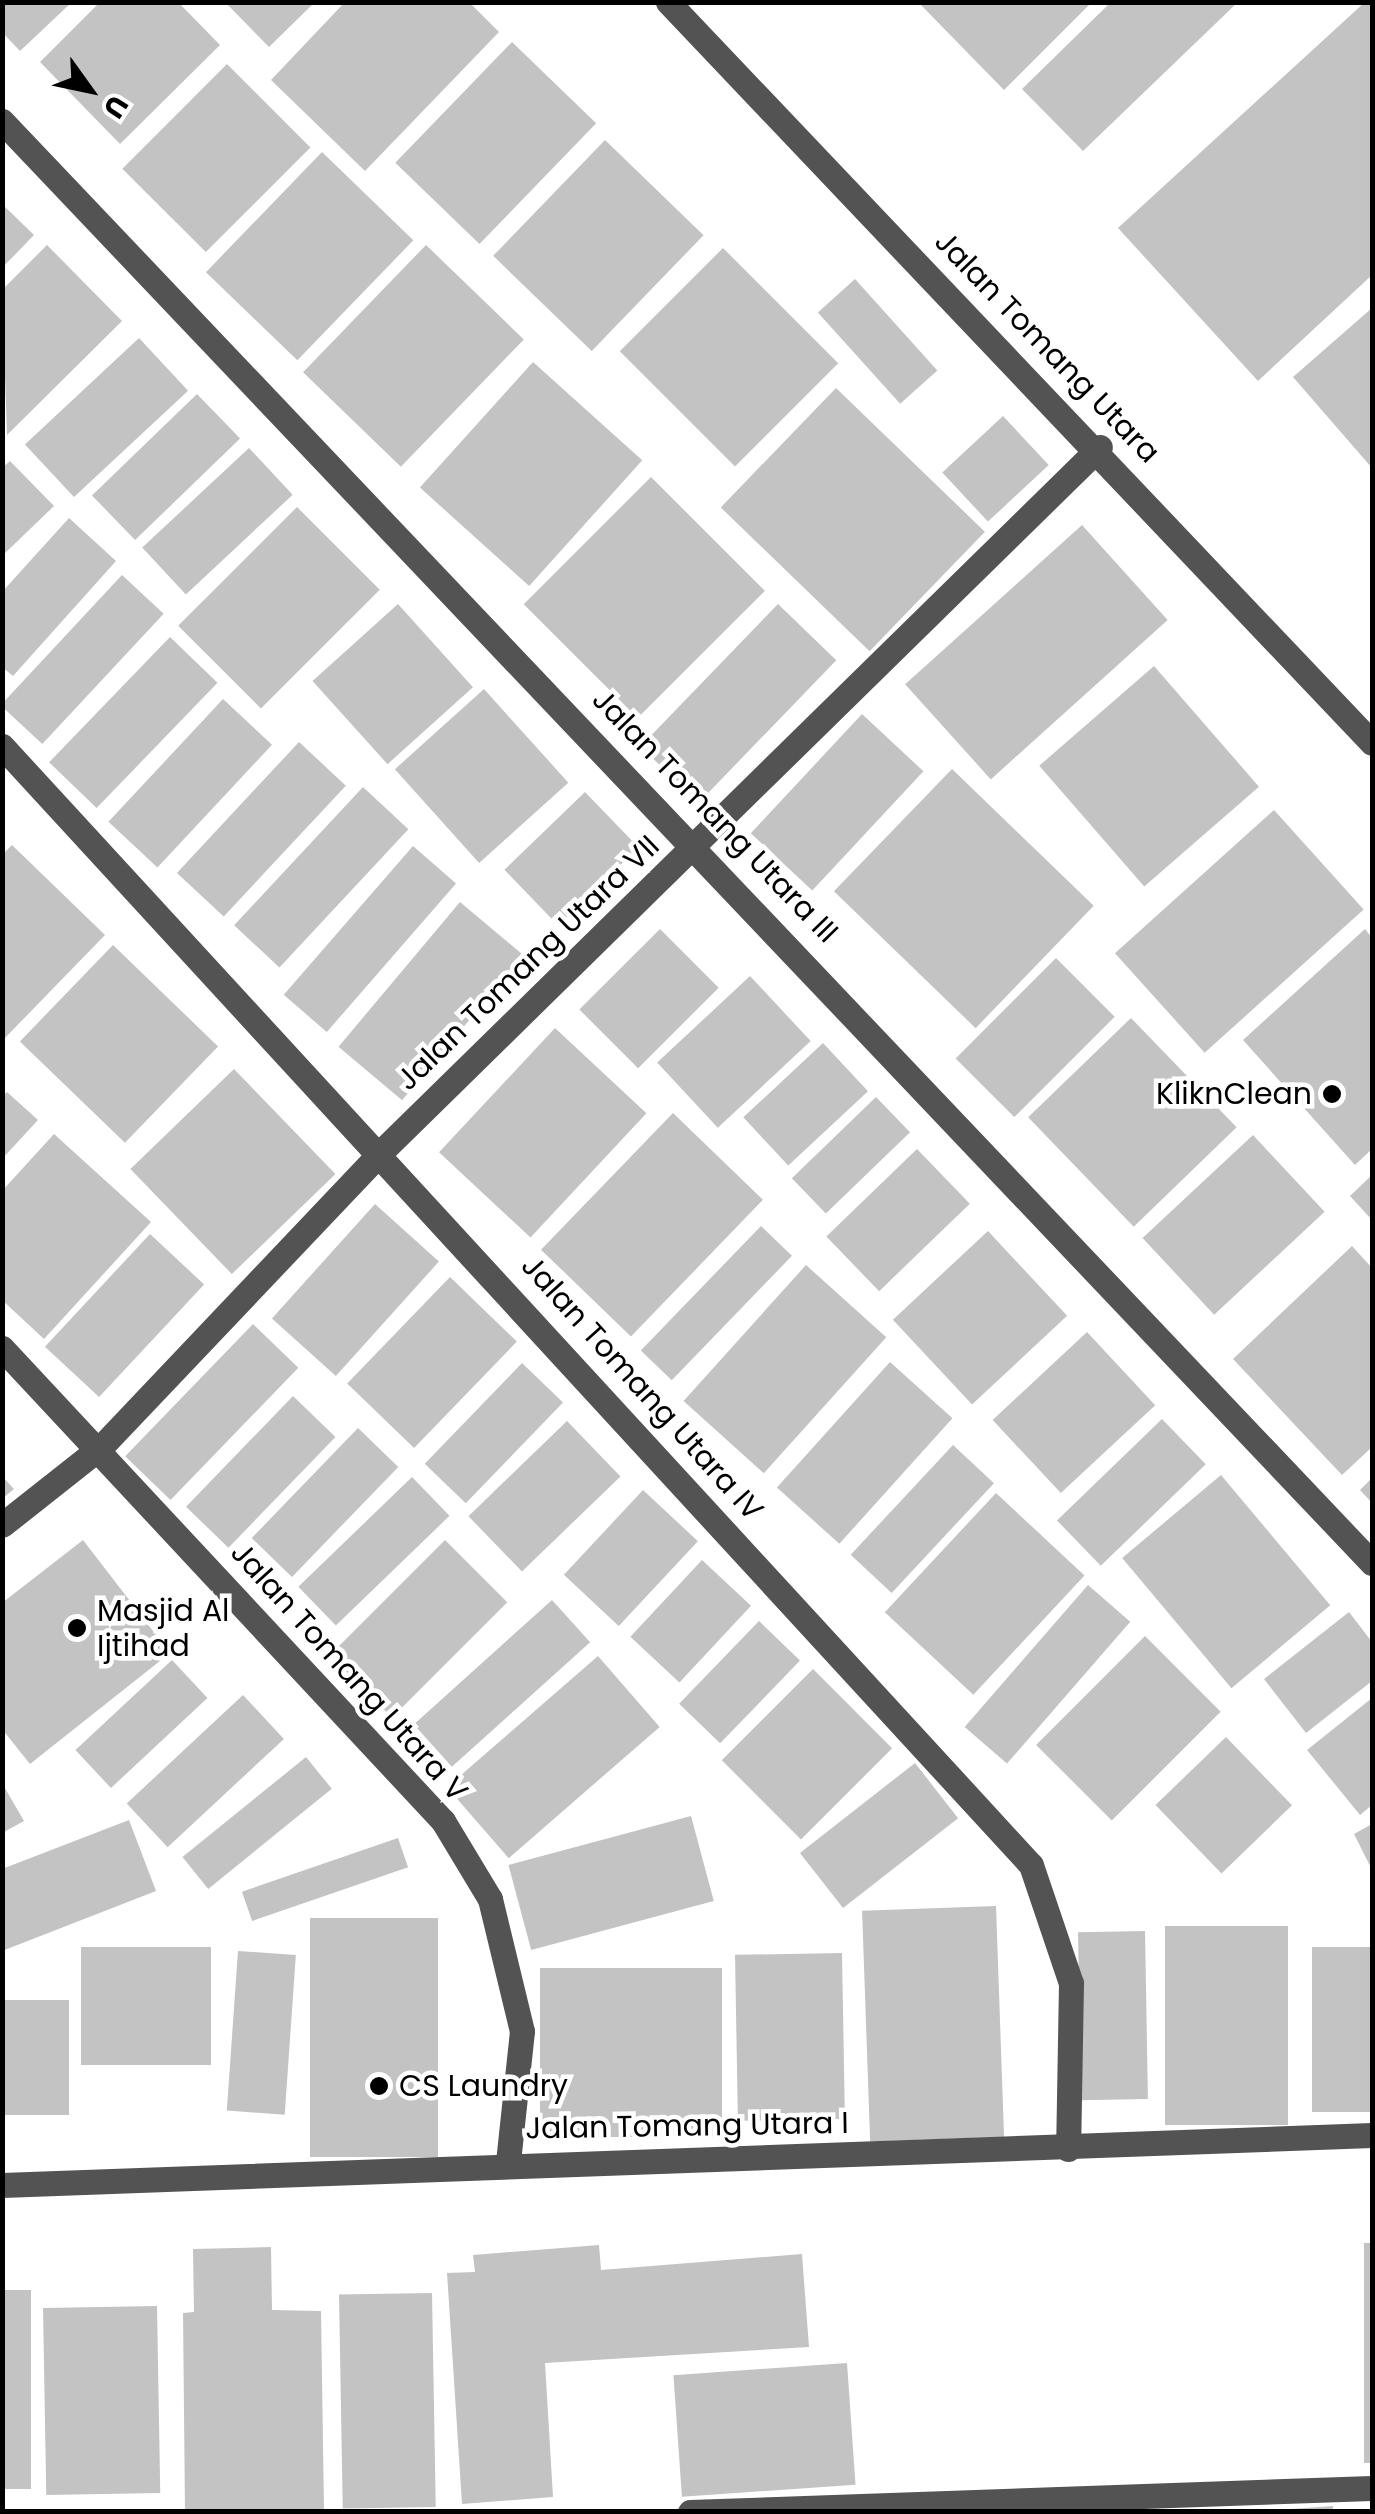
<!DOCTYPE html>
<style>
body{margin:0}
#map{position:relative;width:1375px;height:2514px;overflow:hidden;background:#fff;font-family:Poppins,sans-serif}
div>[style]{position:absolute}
.building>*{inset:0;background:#c3c3c3;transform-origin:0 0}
.minor>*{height:25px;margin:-12.5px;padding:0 12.5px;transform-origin:12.5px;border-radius:12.5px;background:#535353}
.dots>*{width:28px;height:28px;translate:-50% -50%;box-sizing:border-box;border:5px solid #fff;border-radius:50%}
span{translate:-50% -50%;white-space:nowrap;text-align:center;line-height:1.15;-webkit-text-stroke:9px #fff;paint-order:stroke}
.street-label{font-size:30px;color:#000}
.poi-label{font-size:30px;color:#000}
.right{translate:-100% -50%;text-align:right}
.left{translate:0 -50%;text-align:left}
.frame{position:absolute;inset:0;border:5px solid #000;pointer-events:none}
.north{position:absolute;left:40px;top:40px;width:100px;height:100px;-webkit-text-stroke:8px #fff;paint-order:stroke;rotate:123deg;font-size:28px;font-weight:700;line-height:40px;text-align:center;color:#000}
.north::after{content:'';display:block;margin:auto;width:35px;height:45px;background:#000;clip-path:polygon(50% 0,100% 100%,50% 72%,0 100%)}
</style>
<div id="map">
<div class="building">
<div style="clip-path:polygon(2px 2px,72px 2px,20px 51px,2px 32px)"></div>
<div style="clip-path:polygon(100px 2px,178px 2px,220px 45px,120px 144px,40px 62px)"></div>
<div style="clip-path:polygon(225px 2px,315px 2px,269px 47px)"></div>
<div style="clip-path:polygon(345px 2px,469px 2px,499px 32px,365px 171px,271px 80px)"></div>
<div style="clip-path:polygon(918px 2px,1092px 2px,1004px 90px)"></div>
<div style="clip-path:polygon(1111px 2px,1238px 2px,1083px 151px,1022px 89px)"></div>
<div style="clip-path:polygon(1365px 2px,1372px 2px,1372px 275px,1258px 381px,1118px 228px)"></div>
<div style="left:512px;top:42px;width:117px;height:168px;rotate:44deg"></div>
<div style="left:227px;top:64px;width:118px;height:148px;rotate:45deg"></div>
<div style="left:605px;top:140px;width:137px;height:161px;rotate:44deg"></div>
<div style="left:322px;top:152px;width:127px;height:167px;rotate:44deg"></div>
<div style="clip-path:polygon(2px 204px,34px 235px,2px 268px)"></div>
<div style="clip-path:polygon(47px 245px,122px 321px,7px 435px,2px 290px)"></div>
<div style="left:426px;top:245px;width:136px;height:177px;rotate:44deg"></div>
<div style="left:723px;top:248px;width:163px;height:146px;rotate:45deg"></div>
<div style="left:855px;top:279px;width:123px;height:50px;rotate:48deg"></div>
<div style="clip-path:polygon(1372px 308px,1372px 468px,1293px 377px)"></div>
<div style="left:139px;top:338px;width:72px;height:156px;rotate:47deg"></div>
<div style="left:533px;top:362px;width:147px;height:169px;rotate:42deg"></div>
<div style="left:836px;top:388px;width:207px;height:166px;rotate:44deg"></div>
<div style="left:197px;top:394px;width:62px;height:146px;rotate:46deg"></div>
<div style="left:1003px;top:416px;width:67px;height:83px;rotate:47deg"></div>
<div style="left:249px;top:448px;width:64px;height:146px;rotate:47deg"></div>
<div style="clip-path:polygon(10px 461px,54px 506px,2px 556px,2px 468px)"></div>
<div style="left:651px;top:477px;width:161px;height:180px;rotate:45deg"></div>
<div style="left:297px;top:507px;width:117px;height:168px;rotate:45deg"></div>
<div style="clip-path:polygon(69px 518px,116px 561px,13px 676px,2px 667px,2px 592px)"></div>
<div style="left:1082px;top:525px;width:128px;height:238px;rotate:48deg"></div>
<div style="left:122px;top:575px;width:57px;height:178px;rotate:43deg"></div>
<div style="left:398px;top:604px;width:112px;height:115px;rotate:48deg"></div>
<div style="left:778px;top:604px;width:81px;height:198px;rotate:44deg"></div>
<div style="left:170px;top:637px;width:66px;height:174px;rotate:44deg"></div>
<div style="left:1154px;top:666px;width:160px;height:152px;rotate:49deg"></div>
<div style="left:484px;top:689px;width:126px;height:120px;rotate:48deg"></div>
<div style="left:223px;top:699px;width:67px;height:168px;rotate:43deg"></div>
<div style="left:862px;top:714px;width:84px;height:163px;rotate:43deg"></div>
<div style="left:299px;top:742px;width:64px;height:179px;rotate:43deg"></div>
<div style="left:952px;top:769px;width:197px;height:170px;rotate:44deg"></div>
<div style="left:363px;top:787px;width:62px;height:189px;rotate:43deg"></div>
<div style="left:585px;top:792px;width:77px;height:112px;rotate:46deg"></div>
<div style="left:1274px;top:810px;width:134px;height:214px;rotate:48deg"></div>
<div style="clip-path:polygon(12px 845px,105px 935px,2px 1041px,2px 855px)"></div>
<div style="left:413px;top:846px;width:57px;height:197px;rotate:41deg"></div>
<div style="left:460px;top:902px;width:83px;height:189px;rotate:40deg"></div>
<div style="left:660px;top:929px;width:83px;height:114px;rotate:45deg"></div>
<div style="clip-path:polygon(1365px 929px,1372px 938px,1372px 1149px,1355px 1165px,1243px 1040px)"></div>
<div style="left:113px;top:945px;width:146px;height:134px;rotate:44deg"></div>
<div style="left:1056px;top:958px;width:83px;height:142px;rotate:45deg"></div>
<div style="left:750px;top:976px;width:89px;height:127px;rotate:47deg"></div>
<div style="left:1131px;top:1018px;width:152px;height:143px;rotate:46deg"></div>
<div style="left:555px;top:1028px;width:125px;height:170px;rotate:43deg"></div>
<div style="left:823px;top:1043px;width:66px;height:109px;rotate:47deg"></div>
<div style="left:234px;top:1069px;width:146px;height:144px;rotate:46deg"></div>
<div style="clip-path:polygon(7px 1092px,38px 1120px,2px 1159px,2px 1097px)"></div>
<div style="left:876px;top:1097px;width:49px;height:117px;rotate:46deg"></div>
<div style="left:673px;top:1113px;width:125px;height:190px;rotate:44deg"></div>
<div style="clip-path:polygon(54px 1134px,151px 1222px,44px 1339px,2px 1300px,2px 1191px)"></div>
<div style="left:1253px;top:1135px;width:105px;height:151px;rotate:47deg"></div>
<div style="left:917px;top:1149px;width:76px;height:126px;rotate:46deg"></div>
<div style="clip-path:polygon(1372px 1175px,1372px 1220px,1350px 1196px)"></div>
<div style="left:375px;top:1204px;width:86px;height:154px;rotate:42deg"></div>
<div style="left:761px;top:1226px;width:43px;height:173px;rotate:44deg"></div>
<div style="left:988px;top:1231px;width:116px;height:130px;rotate:47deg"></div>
<div style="left:150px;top:1234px;width:74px;height:154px;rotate:43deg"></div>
<div style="clip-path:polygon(1352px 1246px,1372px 1268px,1372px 1447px,1342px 1475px,1233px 1359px)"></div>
<div style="left:806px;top:1265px;width:108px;height:183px;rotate:42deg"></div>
<div style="left:450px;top:1277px;width:93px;height:148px;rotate:44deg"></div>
<div style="left:253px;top:1324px;width:63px;height:184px;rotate:44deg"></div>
<div style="left:1087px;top:1332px;width:100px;height:129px;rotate:47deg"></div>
<div style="left:890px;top:1362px;width:84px;height:169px;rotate:42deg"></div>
<div style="left:522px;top:1363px;width:57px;height:140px;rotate:44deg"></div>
<div style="left:293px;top:1396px;width:59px;height:154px;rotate:44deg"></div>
<div style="left:1162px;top:1419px;width:63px;height:146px;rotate:46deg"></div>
<div style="left:567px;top:1421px;width:77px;height:137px;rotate:46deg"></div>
<div style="left:358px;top:1428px;width:56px;height:153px;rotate:44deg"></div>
<div style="left:953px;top:1445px;width:56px;height:150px;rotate:43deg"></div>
<div style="left:1221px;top:1475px;width:170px;height:129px;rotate:50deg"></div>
<div style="clip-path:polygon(2px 1476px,14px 1489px,2px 1499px)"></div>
<div style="left:412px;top:1477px;width:54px;height:158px;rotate:46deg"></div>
<div style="clip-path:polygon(1372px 1478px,1372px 1503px,1360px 1490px)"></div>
<div style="left:643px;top:1490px;width:75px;height:116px;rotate:43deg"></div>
<div style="left:996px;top:1493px;width:121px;height:163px;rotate:43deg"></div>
<div style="clip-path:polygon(83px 1540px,170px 1653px,30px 1764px,2px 1729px,2px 1603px)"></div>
<div style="left:445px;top:1540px;width:88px;height:163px;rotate:45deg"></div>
<div style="left:702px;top:1560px;width:67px;height:105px;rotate:43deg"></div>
<div style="left:1088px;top:1585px;width:56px;height:188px;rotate:41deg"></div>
<div style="left:552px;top:1600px;width:57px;height:186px;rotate:48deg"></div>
<div style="clip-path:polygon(1349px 1612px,1372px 1642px,1372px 1681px,1306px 1733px,1264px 1679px)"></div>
<div style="left:759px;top:1621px;width:57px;height:115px;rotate:44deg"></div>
<div style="left:1145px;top:1636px;width:107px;height:154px;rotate:45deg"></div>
<div style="left:598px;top:1656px;width:94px;height:200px;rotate:49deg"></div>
<div style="left:172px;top:1660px;width:52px;height:132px;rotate:47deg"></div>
<div style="left:813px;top:1669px;width:112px;height:129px;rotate:45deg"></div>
<div style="left:243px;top:1695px;width:60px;height:159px;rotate:47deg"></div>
<div style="clip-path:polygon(1372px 1698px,1372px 1805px,1360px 1815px,1307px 1750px)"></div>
<div style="left:1226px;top:1737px;width:95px;height:98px;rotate:46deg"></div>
<div style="left:306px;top:1757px;width:41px;height:159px;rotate:51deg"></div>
<div style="left:915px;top:1763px;width:70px;height:146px;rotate:52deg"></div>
<div style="clip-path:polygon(2px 1783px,24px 1821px,2px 1833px)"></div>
<div style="left:691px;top:1816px;width:88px;height:189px;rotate:75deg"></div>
<div style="clip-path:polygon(129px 1820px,156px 1891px,2px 1951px,2px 1869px)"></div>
<div style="clip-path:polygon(1372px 1824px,1372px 1870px,1354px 1834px)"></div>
<div style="left:398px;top:1838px;width:31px;height:165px;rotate:71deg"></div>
<div style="left:996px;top:1906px;width:231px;height:134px;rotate:88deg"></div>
<div style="left:438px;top:1918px;width:239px;height:128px;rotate:90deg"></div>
<div style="left:1165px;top:1926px;width:123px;height:199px"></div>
<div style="left:1145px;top:1931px;width:168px;height:67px;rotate:89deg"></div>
<div style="left:211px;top:1947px;width:118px;height:130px;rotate:90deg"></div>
<div style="left:1372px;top:1947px;width:165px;height:60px;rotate:90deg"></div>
<div style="left:238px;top:1951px;width:58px;height:160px;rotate:4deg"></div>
<div style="left:842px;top:1953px;width:166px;height:107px;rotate:89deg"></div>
<div style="left:722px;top:1968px;width:169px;height:182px;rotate:90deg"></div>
<div style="left:69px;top:2000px;width:115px;height:67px;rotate:90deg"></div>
<div style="left:1364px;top:2243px;width:8px;height:220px"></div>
<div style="clip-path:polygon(599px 2245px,601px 2270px,802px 2254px,809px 2347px,545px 2363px,553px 2497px,462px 2504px,447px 2273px,475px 2272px,473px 2255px)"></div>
<div style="clip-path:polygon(271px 2247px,272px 2310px,321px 2311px,324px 2511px,185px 2512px,183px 2313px,194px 2312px,193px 2249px)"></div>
<div style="left:2px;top:2290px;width:29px;height:199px"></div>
<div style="left:432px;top:2293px;width:214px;height:93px;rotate:89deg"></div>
<div style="left:157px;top:2306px;width:187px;height:114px;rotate:89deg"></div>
<div style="left:847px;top:2363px;width:122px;height:174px;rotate:86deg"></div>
<div style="clip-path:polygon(1333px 2506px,1333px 2512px,1291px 2512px,1291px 2509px)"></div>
</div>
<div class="minor">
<div style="left:668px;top:2px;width:1022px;rotate:46.47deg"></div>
<div style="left:2px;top:121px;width:1989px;rotate:46.47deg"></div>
<div style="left:2px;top:746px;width:1520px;rotate:47.4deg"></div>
<div style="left:1031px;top:1865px;width:125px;rotate:71.3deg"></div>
<div style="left:1071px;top:1983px;width:166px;rotate:91deg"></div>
<div style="left:2px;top:1348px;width:647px;rotate:47.01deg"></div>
<div style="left:443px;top:1821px;width:91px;rotate:58.9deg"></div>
<div style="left:490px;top:1899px;width:136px;rotate:76.4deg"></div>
<div style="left:522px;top:2031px;width:133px;rotate:96.1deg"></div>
<div style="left:2px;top:1525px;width:127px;rotate:-38.3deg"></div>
<div style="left:102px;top:1446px;width:408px;rotate:-46.5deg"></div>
<div style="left:383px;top:1150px;width:1004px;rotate:-44.44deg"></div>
<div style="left:2px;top:2185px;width:1371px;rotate:-2.09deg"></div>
<div style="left:690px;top:2512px;width:682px;rotate:-2.02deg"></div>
</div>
<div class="dots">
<div style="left:1332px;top:1094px;background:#000"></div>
<div style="left:77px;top:1628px;background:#000"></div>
<div style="left:379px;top:2086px;background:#000"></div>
</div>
<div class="street-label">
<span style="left:1047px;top:347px;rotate:46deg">Jalan Tomang Utara</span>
<span style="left:715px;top:816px;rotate:46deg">Jalan Tomang Utara III</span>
<span style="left:528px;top:963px;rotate:-44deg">Jalan Tomang Utara VII</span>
<span style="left:642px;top:1388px;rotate:48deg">Jalan Tomang Utara IV</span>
<span style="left:349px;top:1672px;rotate:48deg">Jalan Tomang Utara V</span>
<span style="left:687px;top:2126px;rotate:-1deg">Jalan Tomang Utara I</span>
</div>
<div class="poi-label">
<span class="right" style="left:1312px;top:1094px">KliknClean</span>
<span class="left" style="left:97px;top:1628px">Masjid Al<br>Ijtihad</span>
<span class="left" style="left:399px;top:2086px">CS Laundry</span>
</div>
<div class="frame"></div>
<div class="north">U</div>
</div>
